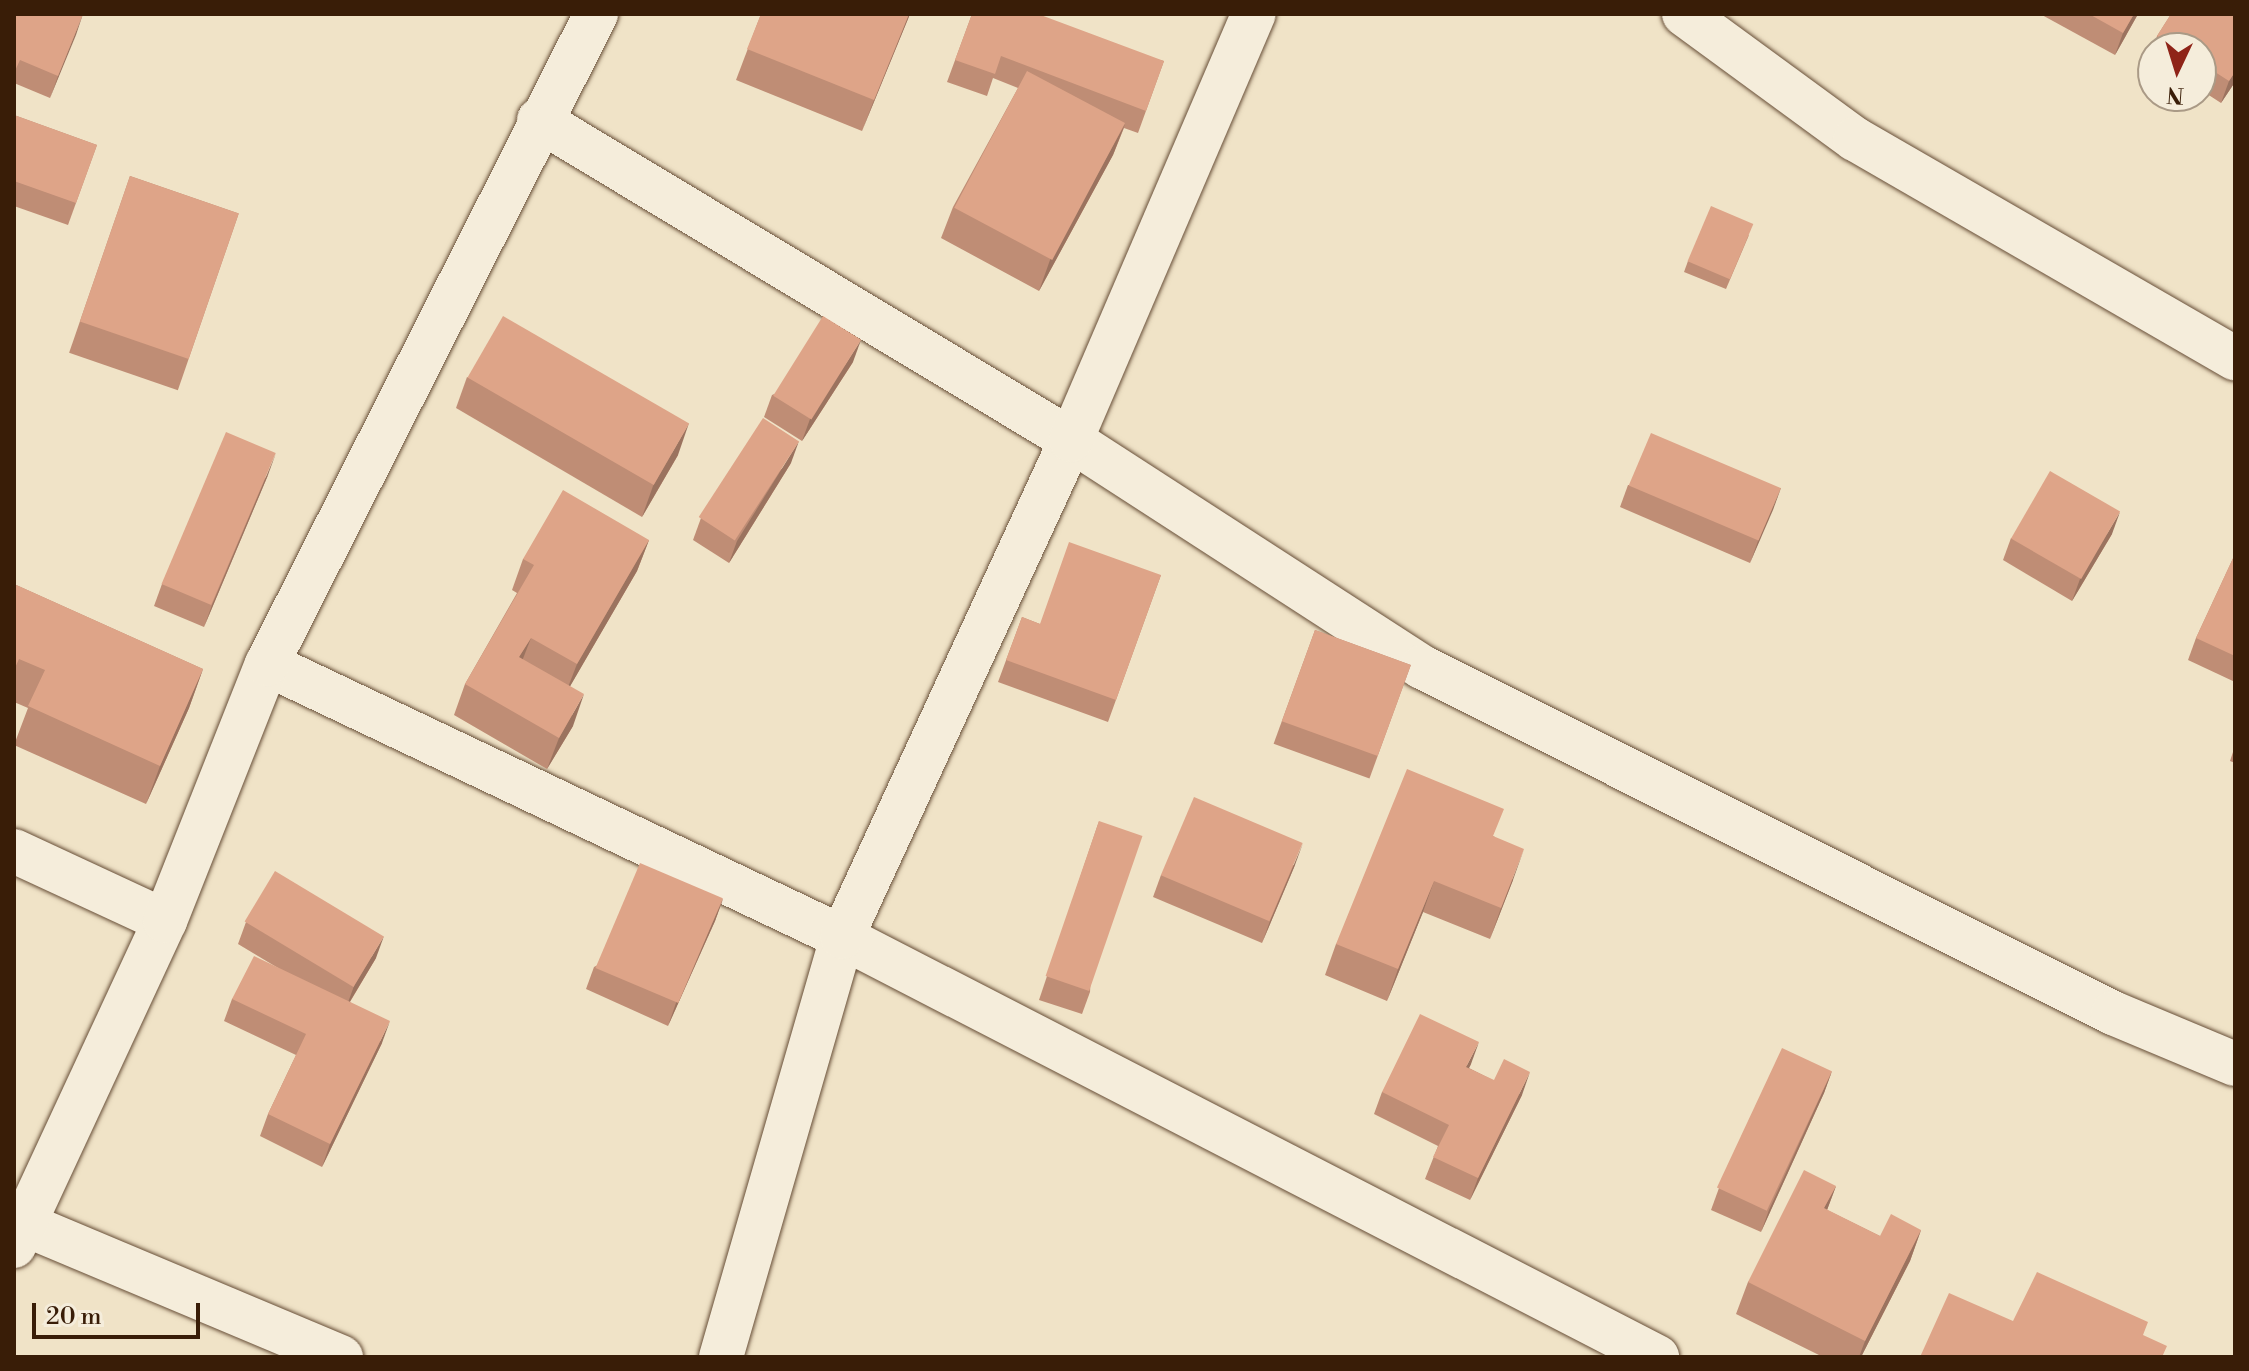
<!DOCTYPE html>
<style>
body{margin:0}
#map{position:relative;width:2249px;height:1371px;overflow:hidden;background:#f0e3c7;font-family:"Libre Bodoni",serif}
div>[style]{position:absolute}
.roads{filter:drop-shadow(0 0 2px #674e37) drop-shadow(0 0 2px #674e37)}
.street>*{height:44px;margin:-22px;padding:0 22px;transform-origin:22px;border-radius:22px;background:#f5eddb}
.wall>*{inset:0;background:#bf8d75;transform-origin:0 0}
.shaded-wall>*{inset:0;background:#9b735f}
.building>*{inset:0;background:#dea488;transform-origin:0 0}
span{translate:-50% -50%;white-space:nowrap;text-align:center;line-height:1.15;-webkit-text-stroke:7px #f5eddb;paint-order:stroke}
.frame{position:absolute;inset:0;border:16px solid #391d07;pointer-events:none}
.north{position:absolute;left:2137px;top:32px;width:80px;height:80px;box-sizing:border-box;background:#f5eddb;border:2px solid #aa9a86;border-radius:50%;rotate:184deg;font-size:22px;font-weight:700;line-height:32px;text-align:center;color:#391d07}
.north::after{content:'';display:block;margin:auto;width:28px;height:36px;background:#8f2418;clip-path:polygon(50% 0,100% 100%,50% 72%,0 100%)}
.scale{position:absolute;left:32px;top:1303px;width:168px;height:36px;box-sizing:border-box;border:4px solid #391d07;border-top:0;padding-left:10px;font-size:24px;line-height:28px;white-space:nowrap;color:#391d07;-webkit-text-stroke:6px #f5eddb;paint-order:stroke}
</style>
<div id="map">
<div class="roads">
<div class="street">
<div style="left:1684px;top:14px;width:212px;rotate:36.2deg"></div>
<div style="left:1855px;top:139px;width:439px;rotate:30deg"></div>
<div style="left:539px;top:120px;width:621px;rotate:31.03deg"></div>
<div style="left:1071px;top:440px;width:418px;rotate:32.9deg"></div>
<div style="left:1422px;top:667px;width:773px;rotate:26.6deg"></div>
<div style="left:2113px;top:1013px;width:132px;rotate:22.7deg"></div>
<div style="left:267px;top:664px;width:637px;rotate:25.4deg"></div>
<div style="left:842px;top:937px;width:917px;rotate:27.26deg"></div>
<div style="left:14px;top:851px;width:166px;rotate:24.9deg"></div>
<div style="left:24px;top:1224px;width:344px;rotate:22.8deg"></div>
<div style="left:14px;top:1246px;width:358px;rotate:-65.1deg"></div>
<div style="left:165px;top:921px;width:277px;rotate:-68.4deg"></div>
<div style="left:267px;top:664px;width:729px;rotate:-63.15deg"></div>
<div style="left:721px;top:1357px;width:437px;rotate:-73.9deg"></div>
<div style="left:842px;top:937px;width:547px;rotate:-65.26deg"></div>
<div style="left:1071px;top:440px;width:464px;rotate:-66.8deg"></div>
</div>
</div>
<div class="wall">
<div style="clip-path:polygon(14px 14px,83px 14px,50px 98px,14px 83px)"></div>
<div style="clip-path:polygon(761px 14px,910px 14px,862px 131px,736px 80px)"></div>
<div style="clip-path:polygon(972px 14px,1164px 61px,1138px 133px,1124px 128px,1113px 155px,1039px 291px,941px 238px,953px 207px,1018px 88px,993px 78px,987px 96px,947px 82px)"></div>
<div style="clip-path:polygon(2043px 14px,2138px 14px,2115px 55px,2042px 15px)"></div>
<div style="clip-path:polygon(2171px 14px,2235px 14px,2235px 82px,2221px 103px,2201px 90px,2201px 48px,2153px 48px,2157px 36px)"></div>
<div style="clip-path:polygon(2153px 48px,2153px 60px,2149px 58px)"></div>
<div style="clip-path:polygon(14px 115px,97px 145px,68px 225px,14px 206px)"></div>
<div style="left:130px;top:176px;width:115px;height:187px;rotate:19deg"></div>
<div style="clip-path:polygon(1749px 235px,1726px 289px,1684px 272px,1688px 261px)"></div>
<div style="clip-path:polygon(853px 362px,802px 441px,764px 417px,772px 395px)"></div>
<div style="clip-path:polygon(467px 377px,678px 455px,642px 517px,456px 408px)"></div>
<div style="clip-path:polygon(791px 463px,729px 563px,693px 540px,701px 518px)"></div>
<div style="clip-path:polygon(268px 475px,204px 627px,154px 606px,162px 584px)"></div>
<div style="clip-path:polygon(1628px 485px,1781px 488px,1750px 563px,1620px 507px)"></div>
<div style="clip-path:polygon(2112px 534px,2072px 601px,2003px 560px,2011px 538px)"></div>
<div style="clip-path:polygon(649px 540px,637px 571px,570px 686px,573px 726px,547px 769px,454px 715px,465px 684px,517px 593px,512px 590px,523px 559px)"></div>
<div style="clip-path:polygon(2235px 554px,2235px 682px,2188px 660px,2196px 638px)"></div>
<div style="clip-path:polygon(1161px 575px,1108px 722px,998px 682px,1022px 617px,1040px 624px)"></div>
<div style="clip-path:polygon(14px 584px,203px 669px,189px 708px,146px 804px,14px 745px,28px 708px,14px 702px)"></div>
<div style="left:1315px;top:630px;width:102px;height:121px;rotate:20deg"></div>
<div style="clip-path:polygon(2235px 746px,2235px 763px,2230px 761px)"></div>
<div style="clip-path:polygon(1099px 821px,1090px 992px,1082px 1014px,1039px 1000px)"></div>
<div style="clip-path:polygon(1494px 836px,1513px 880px,1490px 939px,1423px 912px,1387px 1001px,1325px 975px,1336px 944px)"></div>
<div style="clip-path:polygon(1295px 865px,1262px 943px,1153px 897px,1161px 875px)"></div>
<div style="clip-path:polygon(723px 899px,715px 921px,668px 1026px,586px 989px,594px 967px)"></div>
<div style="clip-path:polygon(246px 922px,376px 958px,350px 1002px,382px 1043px,322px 1167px,260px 1136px,268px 1114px,296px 1055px,224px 1021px,232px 999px,278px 968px,238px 944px)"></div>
<div style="clip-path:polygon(1471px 1064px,1469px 1068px,1522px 1095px,1470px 1200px,1425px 1179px,1438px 1146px,1374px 1114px,1382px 1092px)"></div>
<div style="clip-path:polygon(1832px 1071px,1824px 1093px,1761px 1232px,1711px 1210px,1719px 1188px)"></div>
<div style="clip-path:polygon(1836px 1186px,1827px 1210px,1880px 1236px,1921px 1230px,1910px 1261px,1861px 1357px,1823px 1357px,1736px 1314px,1748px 1282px)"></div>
</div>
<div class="shaded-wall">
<div style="clip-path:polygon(83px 14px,76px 35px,50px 98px,58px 76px)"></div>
<div style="clip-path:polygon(909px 14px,910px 14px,862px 131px,874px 100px)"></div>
<div style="clip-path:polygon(2134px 14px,2138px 14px,2115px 55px,2123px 33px)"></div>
<div style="clip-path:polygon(2235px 72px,2235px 82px,2221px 103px,2229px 81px)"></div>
<div style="clip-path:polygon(1125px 124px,1113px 155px,1039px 291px,1050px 260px)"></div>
<div style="clip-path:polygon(861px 340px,853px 362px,802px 441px,810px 419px)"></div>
<div style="clip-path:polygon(689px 423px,678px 455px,642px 517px,653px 486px)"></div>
<div style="clip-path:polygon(799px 441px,791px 463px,729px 563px,737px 541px)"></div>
<div style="clip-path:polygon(276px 453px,268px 475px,204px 627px,212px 605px)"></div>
<div style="clip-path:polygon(1781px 488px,1773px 510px,1750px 563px,1758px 541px)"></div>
<div style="clip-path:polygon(2120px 512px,2112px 534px,2072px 601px,2080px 579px)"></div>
<div style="clip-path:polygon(649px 540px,637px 571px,565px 695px,577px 664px)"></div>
<div style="clip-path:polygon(531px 638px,519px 669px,519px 657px)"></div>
<div style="clip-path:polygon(203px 669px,189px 708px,146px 804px,160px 766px)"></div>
<div style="clip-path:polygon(584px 694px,573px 726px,547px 769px,559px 738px)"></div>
<div style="clip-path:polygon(1303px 843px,1295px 865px,1262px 943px,1270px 921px)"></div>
<div style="clip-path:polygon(1524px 849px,1513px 880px,1490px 939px,1501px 908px)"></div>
<div style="clip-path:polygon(1434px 881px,1423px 912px,1387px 1001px,1398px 969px)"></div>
<div style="clip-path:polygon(723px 899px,715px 921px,668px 1026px,676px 1003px)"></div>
<div style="clip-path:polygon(384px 936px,376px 958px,346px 1008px,354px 986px)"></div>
<div style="clip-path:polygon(390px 1021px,382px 1043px,322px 1167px,330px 1144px)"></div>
<div style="clip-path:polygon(1479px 1042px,1471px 1064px,1458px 1089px,1466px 1067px)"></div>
<div style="clip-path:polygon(1832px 1071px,1824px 1093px,1761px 1232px,1769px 1210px)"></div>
<div style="clip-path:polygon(1530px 1072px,1522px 1095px,1470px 1200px,1478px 1178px)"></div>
<div style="clip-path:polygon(1836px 1186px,1824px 1218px,1824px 1208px)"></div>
<div style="clip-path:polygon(1921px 1230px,1910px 1261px,1861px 1357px,1859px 1357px,1865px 1341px)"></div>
</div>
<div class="building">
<div style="clip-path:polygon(14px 14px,83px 14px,58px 76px,20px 60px,14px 73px)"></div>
<div style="clip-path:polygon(761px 14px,909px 14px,874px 100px,747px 49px)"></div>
<div style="clip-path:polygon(972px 14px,1038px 14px,1164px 61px,1146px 111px,1001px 56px,995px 74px,955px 60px)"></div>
<div style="clip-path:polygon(2089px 14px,2134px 14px,2123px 33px)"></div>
<div style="clip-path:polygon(2171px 14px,2235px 14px,2235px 72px,2229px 81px,2201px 63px,2201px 48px,2177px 48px,2157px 36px)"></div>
<div style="left:1027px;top:71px;width:111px;height:155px;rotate:28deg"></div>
<div style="clip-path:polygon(14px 115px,97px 145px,76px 203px,14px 181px)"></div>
<div style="left:130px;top:176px;width:115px;height:154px;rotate:19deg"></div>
<div style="left:1711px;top:206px;width:46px;height:60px;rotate:23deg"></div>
<div style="left:503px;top:316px;width:215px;height:71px;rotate:30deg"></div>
<div style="left:823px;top:316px;width:45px;height:94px;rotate:32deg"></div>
<div style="left:763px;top:418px;width:43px;height:118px;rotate:33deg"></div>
<div style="left:226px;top:432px;width:54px;height:165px;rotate:23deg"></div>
<div style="left:1651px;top:433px;width:141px;height:57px;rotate:23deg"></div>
<div style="left:2050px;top:471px;width:81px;height:78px;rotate:30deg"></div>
<div style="clip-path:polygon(563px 490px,649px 540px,577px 664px,531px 638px,519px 657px,584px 694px,559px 738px,465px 684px,534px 565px,523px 559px)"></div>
<div style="clip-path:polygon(1069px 542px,1161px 575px,1116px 700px,1006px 660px,1022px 617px,1040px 624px)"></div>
<div style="clip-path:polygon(2235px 554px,2235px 656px,2196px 638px)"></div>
<div style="clip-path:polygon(14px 584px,203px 669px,160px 766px,28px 706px,45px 670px,19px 659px,14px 670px)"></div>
<div style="left:1315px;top:630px;width:102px;height:97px;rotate:20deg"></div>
<div style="clip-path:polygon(1407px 769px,1504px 809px,1493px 836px,1524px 849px,1501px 908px,1434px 881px,1398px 969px,1336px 944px)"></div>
<div style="left:1194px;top:797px;width:118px;height:85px;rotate:23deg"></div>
<div style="left:1099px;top:821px;width:46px;height:164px;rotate:19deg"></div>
<div style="left:640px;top:863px;width:90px;height:114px;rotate:23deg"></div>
<div style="left:275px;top:871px;width:127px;height:59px;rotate:31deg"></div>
<div style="clip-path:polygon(254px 956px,390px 1021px,330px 1144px,268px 1114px,306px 1034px,232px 999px)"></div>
<div style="clip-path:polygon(1420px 1014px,1479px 1042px,1466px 1067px,1494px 1080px,1504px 1059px,1530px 1072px,1478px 1178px,1433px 1157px,1449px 1125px,1382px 1092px)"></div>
<div style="left:1782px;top:1048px;width:55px;height:154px;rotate:25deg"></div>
<div style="clip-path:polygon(1804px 1170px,1836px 1186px,1824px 1208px,1880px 1236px,1891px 1214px,1921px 1230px,1865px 1341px,1748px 1282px)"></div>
<div style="clip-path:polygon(2037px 1272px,2148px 1322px,2143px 1335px,2167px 1346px,2162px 1357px,1920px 1357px,1949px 1293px,2013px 1321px)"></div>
</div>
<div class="frame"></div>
<div class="north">N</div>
<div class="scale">20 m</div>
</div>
